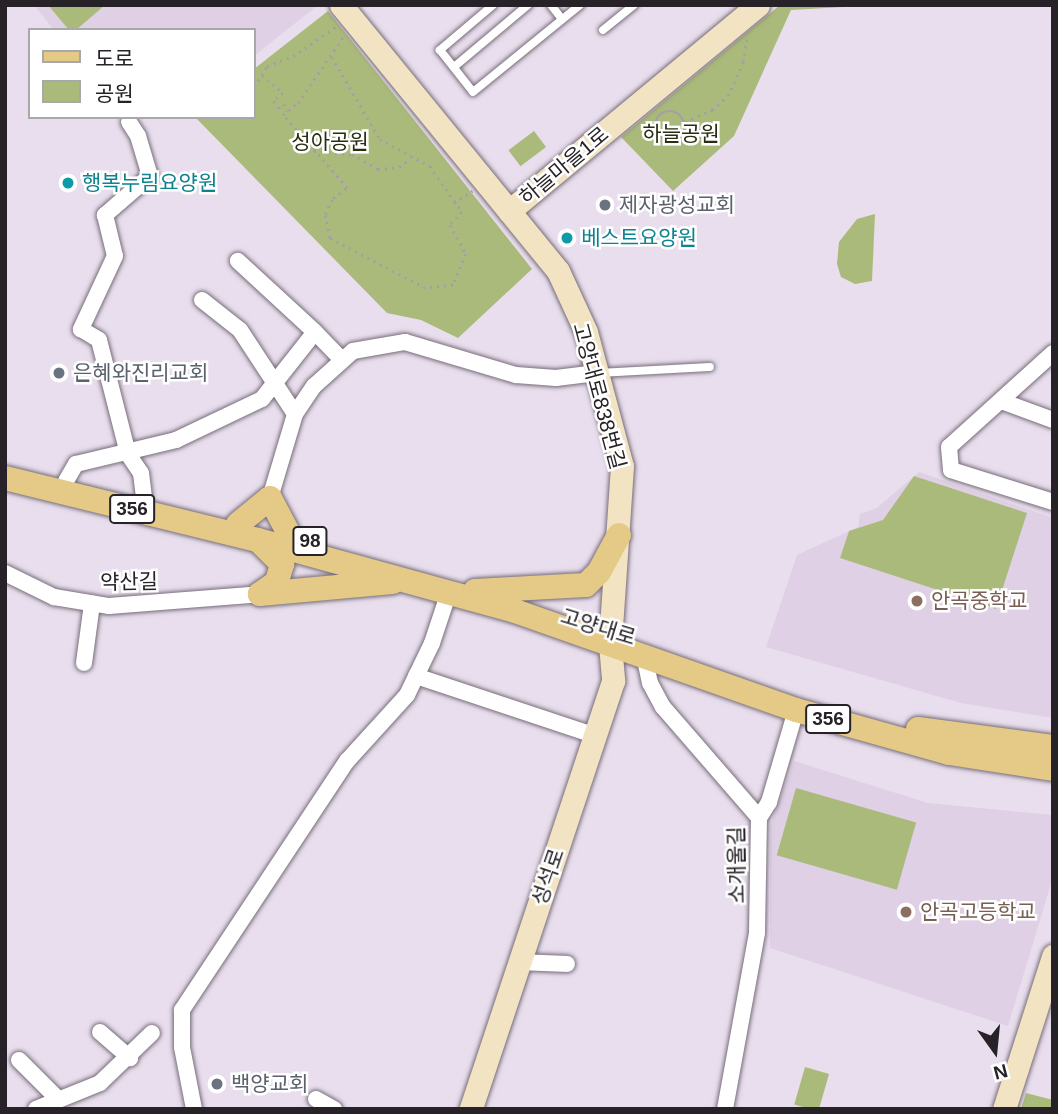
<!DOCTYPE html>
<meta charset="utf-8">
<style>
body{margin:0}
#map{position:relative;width:1058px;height:1114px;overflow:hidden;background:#e9deed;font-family:Arial,"Noto Sans KR",sans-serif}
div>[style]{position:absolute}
.built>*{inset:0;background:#dfd0e5}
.green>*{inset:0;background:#aaba7b;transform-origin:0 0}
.path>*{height:2.5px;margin-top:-1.25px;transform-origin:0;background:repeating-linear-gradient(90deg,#a69da9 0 2px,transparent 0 7px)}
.path>.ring{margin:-1.25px;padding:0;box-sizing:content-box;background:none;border:2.5px solid #a69da9;border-radius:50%}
.roads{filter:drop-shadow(0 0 2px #776d7a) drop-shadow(0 0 2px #776d7a)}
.lane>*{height:8px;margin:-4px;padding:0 4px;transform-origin:4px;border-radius:4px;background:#fff}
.street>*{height:16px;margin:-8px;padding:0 8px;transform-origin:8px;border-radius:8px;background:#fff}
.secondary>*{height:23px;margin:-11.5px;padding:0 11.5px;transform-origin:11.5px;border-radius:11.5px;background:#f2e4c3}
.primary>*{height:24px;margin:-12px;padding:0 12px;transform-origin:12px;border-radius:12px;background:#e4c987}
.dots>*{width:19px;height:19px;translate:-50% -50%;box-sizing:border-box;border:4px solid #fff;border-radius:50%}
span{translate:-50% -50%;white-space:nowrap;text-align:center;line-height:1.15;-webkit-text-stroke:5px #fff;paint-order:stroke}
.shield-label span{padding:2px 5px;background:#fff;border:2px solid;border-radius:5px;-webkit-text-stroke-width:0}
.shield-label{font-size:19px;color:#262227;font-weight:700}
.park-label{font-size:21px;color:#282e11}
.street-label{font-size:21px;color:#262227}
.culture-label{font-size:21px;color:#0d838f}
.left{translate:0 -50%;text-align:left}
.worship-label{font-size:21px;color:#5b616d}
.education-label{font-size:21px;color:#785e54}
.frame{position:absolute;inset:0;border:7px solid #262227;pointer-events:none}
.legend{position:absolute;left:28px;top:28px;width:228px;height:91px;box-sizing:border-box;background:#fff;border:2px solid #a8a7a9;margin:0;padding:9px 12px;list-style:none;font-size:21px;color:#262227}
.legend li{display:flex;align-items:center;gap:14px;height:35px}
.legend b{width:35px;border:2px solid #a8a7a9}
.north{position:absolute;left:960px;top:1016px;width:70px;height:70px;-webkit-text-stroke:5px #fff;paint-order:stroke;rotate:165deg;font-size:19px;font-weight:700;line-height:28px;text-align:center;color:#262227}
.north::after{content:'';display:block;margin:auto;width:24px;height:32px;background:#262227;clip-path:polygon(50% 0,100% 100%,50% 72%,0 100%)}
</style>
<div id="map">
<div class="built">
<div style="clip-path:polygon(34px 5px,318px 5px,254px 56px,254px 30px,54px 30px)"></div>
<div style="clip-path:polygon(919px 472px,1053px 518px,1053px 718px,961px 703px,766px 647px,797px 555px,858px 527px,860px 514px,877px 508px)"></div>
<div style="clip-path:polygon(794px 761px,928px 803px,1053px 815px,1053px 877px,1008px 1026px,770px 948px,770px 827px)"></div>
</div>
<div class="green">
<div style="clip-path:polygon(48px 5px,105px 5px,76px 30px,69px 30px)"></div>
<div style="clip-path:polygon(780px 5px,878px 5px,791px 10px,734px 136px,673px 191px,621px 137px)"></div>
<div style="clip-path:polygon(328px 11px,532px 269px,458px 338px,421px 320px,387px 313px,195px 117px,254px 117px,254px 69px)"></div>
<div style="left:534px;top:131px;width:20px;height:32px;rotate:53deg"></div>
<div style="clip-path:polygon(875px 214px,872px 281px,855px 284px,841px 277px,837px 264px,839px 242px,857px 219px)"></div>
<div style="clip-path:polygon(914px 476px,1027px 513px,996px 609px,840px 558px,849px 531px,883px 520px)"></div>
<div style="left:796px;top:788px;width:125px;height:70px;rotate:16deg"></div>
<div style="left:805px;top:1067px;width:25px;height:39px;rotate:16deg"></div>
<div style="clip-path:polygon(1026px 1093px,1053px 1100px,1053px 1109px,1021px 1109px)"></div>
</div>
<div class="path">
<div style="left:332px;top:57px;width:95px;rotate:59.7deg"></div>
<div style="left:380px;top:139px;width:57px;rotate:28.4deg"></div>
<div style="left:430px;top:166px;width:56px;rotate:55.2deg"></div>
<div style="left:462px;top:212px;width:18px;rotate:133deg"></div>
<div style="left:450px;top:225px;width:33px;rotate:61deg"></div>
<div style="left:466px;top:254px;width:34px;rotate:113deg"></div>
<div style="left:453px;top:285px;width:28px;rotate:174deg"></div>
<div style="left:425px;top:288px;width:108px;rotate:-152.5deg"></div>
<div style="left:329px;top:238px;width:24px;rotate:-99deg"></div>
<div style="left:325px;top:214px;width:18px;rotate:-63deg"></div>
<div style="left:333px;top:198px;width:17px;rotate:-36deg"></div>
<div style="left:347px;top:188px;width:97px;rotate:-131.2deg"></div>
<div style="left:283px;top:115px;width:19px;rotate:-39deg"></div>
<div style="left:298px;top:103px;width:80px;rotate:-55.7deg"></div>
<div style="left:262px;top:75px;width:28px;rotate:41deg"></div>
<div style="left:283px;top:93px;width:12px;rotate:138deg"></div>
<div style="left:274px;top:101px;width:8px;rotate:60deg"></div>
<div style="left:278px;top:108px;width:7px;rotate:-34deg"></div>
<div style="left:284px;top:104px;width:8px;rotate:67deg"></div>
<div style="left:254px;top:87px;width:25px;rotate:-58deg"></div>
<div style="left:267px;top:66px;width:28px;rotate:-21deg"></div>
<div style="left:293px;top:56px;width:53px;rotate:-34.3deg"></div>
<div class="ring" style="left:655px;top:111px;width:27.5px;height:27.5px"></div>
<div style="left:685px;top:122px;width:30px;rotate:-24deg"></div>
<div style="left:712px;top:110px;width:21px;rotate:-41deg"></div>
<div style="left:728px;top:96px;width:37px;rotate:-66deg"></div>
<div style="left:743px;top:62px;width:26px;rotate:-81deg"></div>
<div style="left:314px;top:151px;width:38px;rotate:5deg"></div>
<div style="left:352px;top:154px;width:30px;rotate:30deg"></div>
<div style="left:378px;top:169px;width:21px;rotate:-5deg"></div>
<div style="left:399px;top:167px;width:12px;rotate:-35deg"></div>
<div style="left:454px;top:203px;width:22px;rotate:-34deg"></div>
</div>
<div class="roads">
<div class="lane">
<div style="left:493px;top:5px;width:70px;rotate:139.7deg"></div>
<div style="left:440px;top:50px;width:53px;rotate:51.8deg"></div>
<div style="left:473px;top:92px;width:138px;rotate:-39.1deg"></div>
<div style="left:551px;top:5px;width:16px;rotate:52deg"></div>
<div style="left:603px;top:30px;width:40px;rotate:-39deg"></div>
<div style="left:454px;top:67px;width:97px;rotate:-40deg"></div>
<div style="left:598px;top:373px;width:112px;rotate:-3.1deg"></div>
</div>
<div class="street">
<div style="left:129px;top:122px;width:17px;rotate:57deg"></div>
<div style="left:138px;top:136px;width:42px;rotate:73.3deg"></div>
<div style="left:150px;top:176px;width:60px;rotate:139.1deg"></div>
<div style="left:105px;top:215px;width:42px;rotate:76.3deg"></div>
<div style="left:115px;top:256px;width:81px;rotate:115deg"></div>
<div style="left:81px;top:329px;width:21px;rotate:31deg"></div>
<div style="left:99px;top:340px;width:118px;rotate:75.7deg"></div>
<div style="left:128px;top:454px;width:23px;rotate:56deg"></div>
<div style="left:141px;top:473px;width:26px;rotate:83deg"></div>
<div style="left:202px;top:300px;width:48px;rotate:38.3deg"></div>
<div style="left:240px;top:330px;width:100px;rotate:56.8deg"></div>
<div style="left:315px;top:332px;width:39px;rotate:46deg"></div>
<div style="left:1053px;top:353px;width:140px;rotate:137.9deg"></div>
<div style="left:949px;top:447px;width:23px;rotate:85deg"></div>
<div style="left:951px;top:470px;width:107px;rotate:17.4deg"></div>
<div style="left:1004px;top:402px;width:52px;rotate:20.2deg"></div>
<div style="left:66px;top:481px;width:20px;rotate:-60deg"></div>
<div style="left:76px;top:464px;width:103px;rotate:-13.5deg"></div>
<div style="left:176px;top:440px;width:95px;rotate:-25.5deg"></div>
<div style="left:262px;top:399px;width:85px;rotate:-51.7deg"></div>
<div style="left:315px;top:332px;width:105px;rotate:-137.3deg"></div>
<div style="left:270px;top:498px;width:88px;rotate:-73.4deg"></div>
<div style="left:295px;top:414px;width:34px;rotate:-56deg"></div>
<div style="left:314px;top:386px;width:52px;rotate:-41.9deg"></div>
<div style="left:353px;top:351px;width:53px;rotate:-9.8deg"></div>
<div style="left:405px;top:342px;width:116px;rotate:16.6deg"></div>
<div style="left:516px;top:375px;width:40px;rotate:4.3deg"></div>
<div style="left:556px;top:378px;width:41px;rotate:-7deg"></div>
<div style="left:5px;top:573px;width:55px;rotate:26.1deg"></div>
<div style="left:54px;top:597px;width:56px;rotate:9.3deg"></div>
<div style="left:109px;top:606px;width:151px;rotate:-4.5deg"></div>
<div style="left:644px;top:655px;width:29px;rotate:78deg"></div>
<div style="left:650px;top:683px;width:27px;rotate:62deg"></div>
<div style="left:663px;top:707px;width:147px;rotate:49.1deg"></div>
<div style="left:759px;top:818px;width:115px;rotate:91deg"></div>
<div style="left:757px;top:933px;width:179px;rotate:100.3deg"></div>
<div style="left:84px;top:663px;width:60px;rotate:-82.3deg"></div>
<div style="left:416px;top:676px;width:190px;rotate:18.4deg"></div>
<div style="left:759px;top:818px;width:19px;rotate:-58deg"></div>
<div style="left:769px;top:802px;width:96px;rotate:-73.6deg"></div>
<div style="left:520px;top:962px;width:47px;rotate:2.4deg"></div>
<div style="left:100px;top:1032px;width:40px;rotate:41deg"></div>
<div style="left:19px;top:1060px;width:52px;rotate:45deg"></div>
<div style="left:316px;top:1099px;width:21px;rotate:29deg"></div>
<div style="left:36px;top:1109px;width:69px;rotate:-22.1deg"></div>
<div style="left:100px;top:1083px;width:72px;rotate:-43.9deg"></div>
<div style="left:194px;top:1109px;width:63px;rotate:-101deg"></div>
<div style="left:182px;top:1047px;width:37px;rotate:-90deg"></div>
<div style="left:182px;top:1010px;width:299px;rotate:-56.5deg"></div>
<div style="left:347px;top:761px;width:89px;rotate:-47.7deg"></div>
<div style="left:407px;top:695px;width:58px;rotate:-64.3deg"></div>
<div style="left:432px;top:643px;width:54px;rotate:-71.6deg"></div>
</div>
<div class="secondary">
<div style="left:341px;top:5px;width:343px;rotate:50.8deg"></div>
<div style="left:558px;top:271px;width:67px;rotate:65.3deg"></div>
<div style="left:586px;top:332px;width:139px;rotate:75deg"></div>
<div style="left:622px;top:466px;width:178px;rotate:93.9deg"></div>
<div style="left:610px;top:644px;width:37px;rotate:85deg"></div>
<div style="left:613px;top:681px;width:451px;rotate:108.4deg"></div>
<div style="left:509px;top:211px;width:323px;rotate:-39.6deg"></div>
<div style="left:1004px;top:1109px;width:161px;rotate:-72.2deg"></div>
</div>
<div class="primary">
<div style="left:5px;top:478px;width:260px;rotate:13.8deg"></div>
<div style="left:258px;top:540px;width:267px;rotate:15.4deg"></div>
<div style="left:515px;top:611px;width:298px;rotate:19.4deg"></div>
<div style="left:796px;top:710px;width:159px;rotate:15.7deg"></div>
<div style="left:949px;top:753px;width:105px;rotate:8.7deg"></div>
<div style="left:238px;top:524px;width:41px;rotate:-39.1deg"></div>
<div style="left:270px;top:498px;width:41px;rotate:62.2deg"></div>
<div style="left:259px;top:541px;width:33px;rotate:45deg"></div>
<div style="left:282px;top:564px;width:19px;rotate:106deg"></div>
<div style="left:277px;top:582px;width:21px;rotate:145deg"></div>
<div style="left:475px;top:591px;width:111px;rotate:-3.1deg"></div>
<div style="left:586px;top:585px;width:18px;rotate:-45deg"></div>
<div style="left:599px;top:572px;width:42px;rotate:-61.6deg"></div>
<div style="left:260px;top:594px;width:133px;rotate:-5.2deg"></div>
<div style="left:918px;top:729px;width:136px;rotate:7.6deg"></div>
</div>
</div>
<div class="dots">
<div style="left:68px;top:183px;background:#0f9aa8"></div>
<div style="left:605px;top:205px;background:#6b7280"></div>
<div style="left:567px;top:238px;background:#0f9aa8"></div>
<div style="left:59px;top:373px;background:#6b7280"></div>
<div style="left:917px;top:601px;background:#8d6e63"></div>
<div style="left:906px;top:912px;background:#8d6e63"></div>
<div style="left:217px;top:1084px;background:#6b7280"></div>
</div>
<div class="shield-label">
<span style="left:132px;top:509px">356</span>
<span style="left:310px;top:541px">98</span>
<span style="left:828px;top:719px">356</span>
</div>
<div class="park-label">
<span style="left:681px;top:134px">하늘공원</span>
<span style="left:330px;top:142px">성아공원</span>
</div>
<div class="street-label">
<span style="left:564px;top:166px;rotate:-40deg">하늘마을1로</span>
<span style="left:599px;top:396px;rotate:75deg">고양대로838번길</span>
<span style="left:129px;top:582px;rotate:-1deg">약산길</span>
<span style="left:598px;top:627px;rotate:17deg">고양대로</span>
<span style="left:737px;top:865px;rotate:-91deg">소개울길</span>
<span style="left:548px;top:877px;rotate:-71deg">성석로</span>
</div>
<div class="culture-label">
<span class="left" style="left:82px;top:183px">행복누림요양원</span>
<span class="left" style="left:581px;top:238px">베스트요양원</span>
</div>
<div class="worship-label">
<span class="left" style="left:619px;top:205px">제자광성교회</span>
<span class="left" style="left:73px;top:373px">은혜와진리교회</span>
<span class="left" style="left:231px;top:1084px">백양교회</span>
</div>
<div class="education-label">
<span class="left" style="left:931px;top:601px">안곡중학교</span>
<span class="left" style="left:920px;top:912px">안곡고등학교</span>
</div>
<div class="frame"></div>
<ul class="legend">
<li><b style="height:9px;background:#e4c987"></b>도로</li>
<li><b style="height:19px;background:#aaba7b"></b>공원</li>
</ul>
<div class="north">N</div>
</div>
